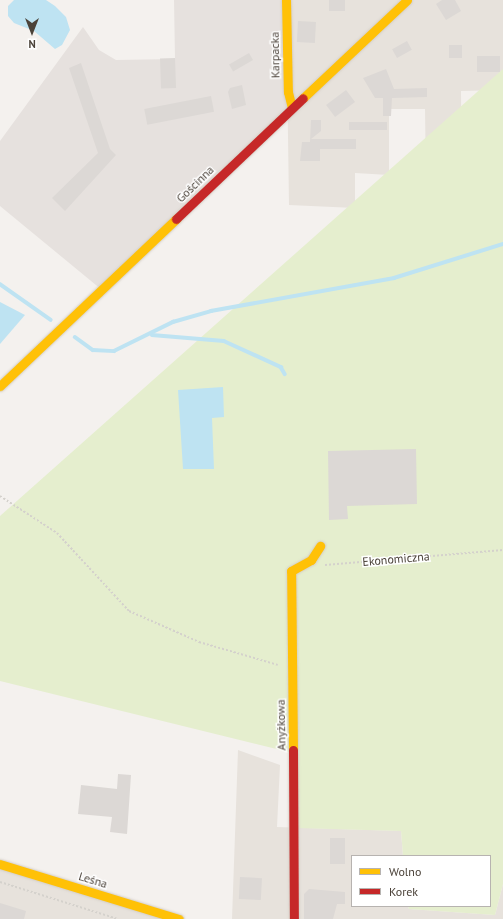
<!DOCTYPE html>
<meta charset="utf-8">
<style>
body{margin:0}
#map{position:relative;width:503px;height:919px;overflow:hidden;background:#f4f1ee;font-family:"PT Sans",sans-serif}
div>[style]{position:absolute}
.residential>*{inset:0;background:#e7e2dc}
.industrial>*{inset:0;background:#e6e1de}
.green>*{inset:0;background:#e5eece}
.water>*{inset:0;background:#bee3f2}
.stream>*{height:3.5px;margin:-1.75px;padding:0 1.75px;transform-origin:1.75px;border-radius:1.75px;background:#bee3f2}
.building>*{inset:0;background:#dcd8d5;transform-origin:0 0}
.path>*{height:2px;margin-top:-1px;transform-origin:0;background:repeating-linear-gradient(90deg,#d4d1cc 0 2px,transparent 0 4px)}
.roads{filter:drop-shadow(0 0 1px #d4cec5) drop-shadow(0 0 1px #d4cec5)}
.slow>*{height:9px;margin:-4.5px;padding:0 4.5px;transform-origin:4.5px;border-radius:4.5px;background:#ffc107}
.jam>*{height:9px;margin:-4.5px;padding:0 4.5px;transform-origin:4.5px;border-radius:4.5px;background:#c62828}
span{translate:-50% -50%;white-space:nowrap;text-align:center;line-height:1.15;-webkit-text-stroke:3px #fff;paint-order:stroke}
.street-label{font-size:12px;color:#4b4239}
.legend{position:absolute;left:351px;top:855px;width:140px;height:52px;box-sizing:border-box;background:#fff;border:1px solid #b7b3b0;margin:0;padding:5px 7px;list-style:none;font-size:12px;color:#4b4239}
.legend li{display:flex;align-items:center;gap:8px;height:20px}
.legend b{width:20px;border:1px solid #b7b3b0}
.north{position:absolute;left:12px;top:12px;width:40px;height:40px;-webkit-text-stroke:3px #fff;paint-order:stroke;rotate:180deg;font-size:11px;font-weight:700;line-height:16px;text-align:center;color:#4b4239}
.north::after{content:'';display:block;margin:auto;width:14px;height:18px;background:#4b4239;clip-path:polygon(50% 0,100% 100%,50% 72%,0 100%)}
</style>
<div id="map">
<div class="residential">
<div style="clip-path:polygon(286px 0,503px 0,503px 90px,461px 91px,462px 247px,427px 255px,425px 109px,389px 109px,389px 175px,355px 173px,355px 208px,289px 205px)"></div>
<div style="clip-path:polygon(238px 750px,280px 765px,277px 827px,401px 831px,403px 856px,352px 856px,352px 906px,408px 906px,409px 909px,495px 915px,503px 884px,503px 919px,232px 919px)"></div>
<div style="clip-path:polygon(0 864px,182px 919px,0 919px)"></div>
</div>
<div class="industrial">
<div style="clip-path:polygon(174px 0,286px 0,292px 108px,102px 290px,0 206px,0 141px,83px 27px,99px 50px,116px 60px,175px 59px)"></div>
</div>
<div class="green">
<div style="clip-path:polygon(503px 69px,503px 884px,495px 915px,409px 909px,408px 906px,490px 906px,490px 856px,403px 856px,401px 831px,296px 828px,297px 754px,0 681px,0 516px)"></div>
</div>
<div class="water">
<div style="clip-path:polygon(14px 0,46px 0,55px 6px,66px 17px,70px 30px,62px 45px,55px 49px,34px 31px,14px 23px,8px 16px,8px 6px)"></div>
<div style="clip-path:polygon(0 302px,25px 315px,0 344px)"></div>
<div style="clip-path:polygon(223px 387px,224px 417px,212px 418px,214px 469px,183px 469px,178px 390px)"></div>
</div>
<div class="stream">
<div style="left:0;top:284px;width:62px;rotate:35.2deg"></div>
<div style="left:152px;top:335px;width:72px;rotate:4.8deg"></div>
<div style="left:224px;top:341px;width:63px;rotate:24.5deg"></div>
<div style="left:281px;top:367px;width:8px;rotate:60deg"></div>
<div style="left:75px;top:337px;width:22px;rotate:36deg"></div>
<div style="left:93px;top:350px;width:21px;rotate:3deg"></div>
<div style="left:114px;top:351px;width:66px;rotate:-26.2deg"></div>
<div style="left:173px;top:322px;width:40px;rotate:-16deg"></div>
<div style="left:211px;top:311px;width:186px;rotate:-10.2deg"></div>
<div style="left:394px;top:278px;width:114px;rotate:-17.3deg"></div>
</div>
<div class="building">
<div style="left:329px;top:0;width:16px;height:11px"></div>
<div style="clip-path:polygon(442px 0,455px 0,461px 11px,446px 20px,436px 4px)"></div>
<div style="left:298px;top:21px;width:18px;height:21px;rotate:3deg"></div>
<div style="left:407px;top:41px;width:10px;height:17px;rotate:61deg"></div>
<div style="left:449px;top:45px;width:13px;height:13px"></div>
<div style="left:249px;top:53px;width:8px;height:23px;rotate:60deg"></div>
<div style="left:477px;top:56px;width:23px;height:16px"></div>
<div style="left:175px;top:58px;width:30px;height:15px;rotate:88deg"></div>
<div style="clip-path:polygon(81px 63px,110px 149px,116px 155px,65px 211px,52px 198px,98px 153px,69px 68px)"></div>
<div style="clip-path:polygon(386px 69px,394px 89px,427px 88px,427px 97px,392px 98px,391px 116px,383px 116px,383px 98px,375px 98px,363px 78px)"></div>
<div style="clip-path:polygon(242px 85px,246px 105px,232px 109px,228px 92px,230px 88px)"></div>
<div style="left:346px;top:90px;width:15px;height:25px;rotate:53deg"></div>
<div style="left:211px;top:96px;width:16px;height:68px;rotate:79deg"></div>
<div style="clip-path:polygon(311px 120px,321px 120px,321px 131px,311px 139px,356px 139px,356px 149px,320px 149px,320px 161px,300px 161px,302px 142px,310px 142px)"></div>
<div style="left:349px;top:122px;width:38px;height:8px"></div>
<div style="clip-path:polygon(416px 449px,417px 504px,347px 506px,348px 519px,329px 520px,328px 451px)"></div>
<div style="clip-path:polygon(118px 774px,131px 775px,127px 834px,110px 832px,112px 817px,78px 814px,81px 785px,117px 789px)"></div>
<div style="left:330px;top:838px;width:15px;height:26px"></div>
<div style="left:240px;top:877px;width:22px;height:22px;rotate:3deg"></div>
<div style="clip-path:polygon(309px 889px,345px 892px,345px 904px,337px 904px,333px 919px,304px 919px,304px 894px)"></div>
<div style="clip-path:polygon(0 903px,26px 911px,24px 919px,0 919px)"></div>
</div>
<div class="path">
<div style="left:0;top:496px;width:68px;rotate:33deg"></div>
<div style="left:57px;top:533px;width:106px;rotate:47.3deg"></div>
<div style="left:129px;top:611px;width:77px;rotate:23.9deg"></div>
<div style="left:199px;top:642px;width:82px;rotate:16.2deg"></div>
<div style="left:325px;top:565px;width:179px;rotate:-4.8deg"></div>
<div style="left:0;top:882px;width:124px;rotate:17.4deg"></div>
</div>
<div class="roads">
<div class="slow">
<div style="left:286px;top:0;width:92px;rotate:88.8deg"></div>
<div style="left:288px;top:92px;width:16px;rotate:76deg"></div>
<div style="left:303px;top:98px;width:143px;rotate:-43.3deg"></div>
<div style="left:0;top:386px;width:243px;rotate:-43.5deg"></div>
<div style="left:293px;top:750px;width:179px;rotate:-90.6deg"></div>
<div style="left:291px;top:571px;width:23px;rotate:-29deg"></div>
<div style="left:311px;top:560px;width:17px;rotate:-57deg"></div>
<div style="left:0;top:864px;width:187px;rotate:17.1deg"></div>
</div>
<div class="jam">
<div style="left:176px;top:219px;width:175px;rotate:-43.6deg"></div>
<div style="left:293px;top:750px;width:169px;rotate:89.7deg"></div>
</div>
</div>
<div class="street-label">
<span style="left:275px;top:55px;rotate:-91deg">Karpacka</span>
<span style="left:195px;top:184px;rotate:-44deg">Gościnna</span>
<span style="left:396px;top:559px;rotate:-5deg">Ekonomiczna</span>
<span style="left:281px;top:725px;rotate:-91deg">Anyżkowa</span>
<span style="left:93px;top:880px;rotate:17deg">Leśna</span>
</div>
<ul class="legend">
<li><b style="height:5px;background:#ffc107"></b>Wolno</li>
<li><b style="height:5px;background:#c62828"></b>Korek</li>
</ul>
<div class="north">N</div>
</div>
